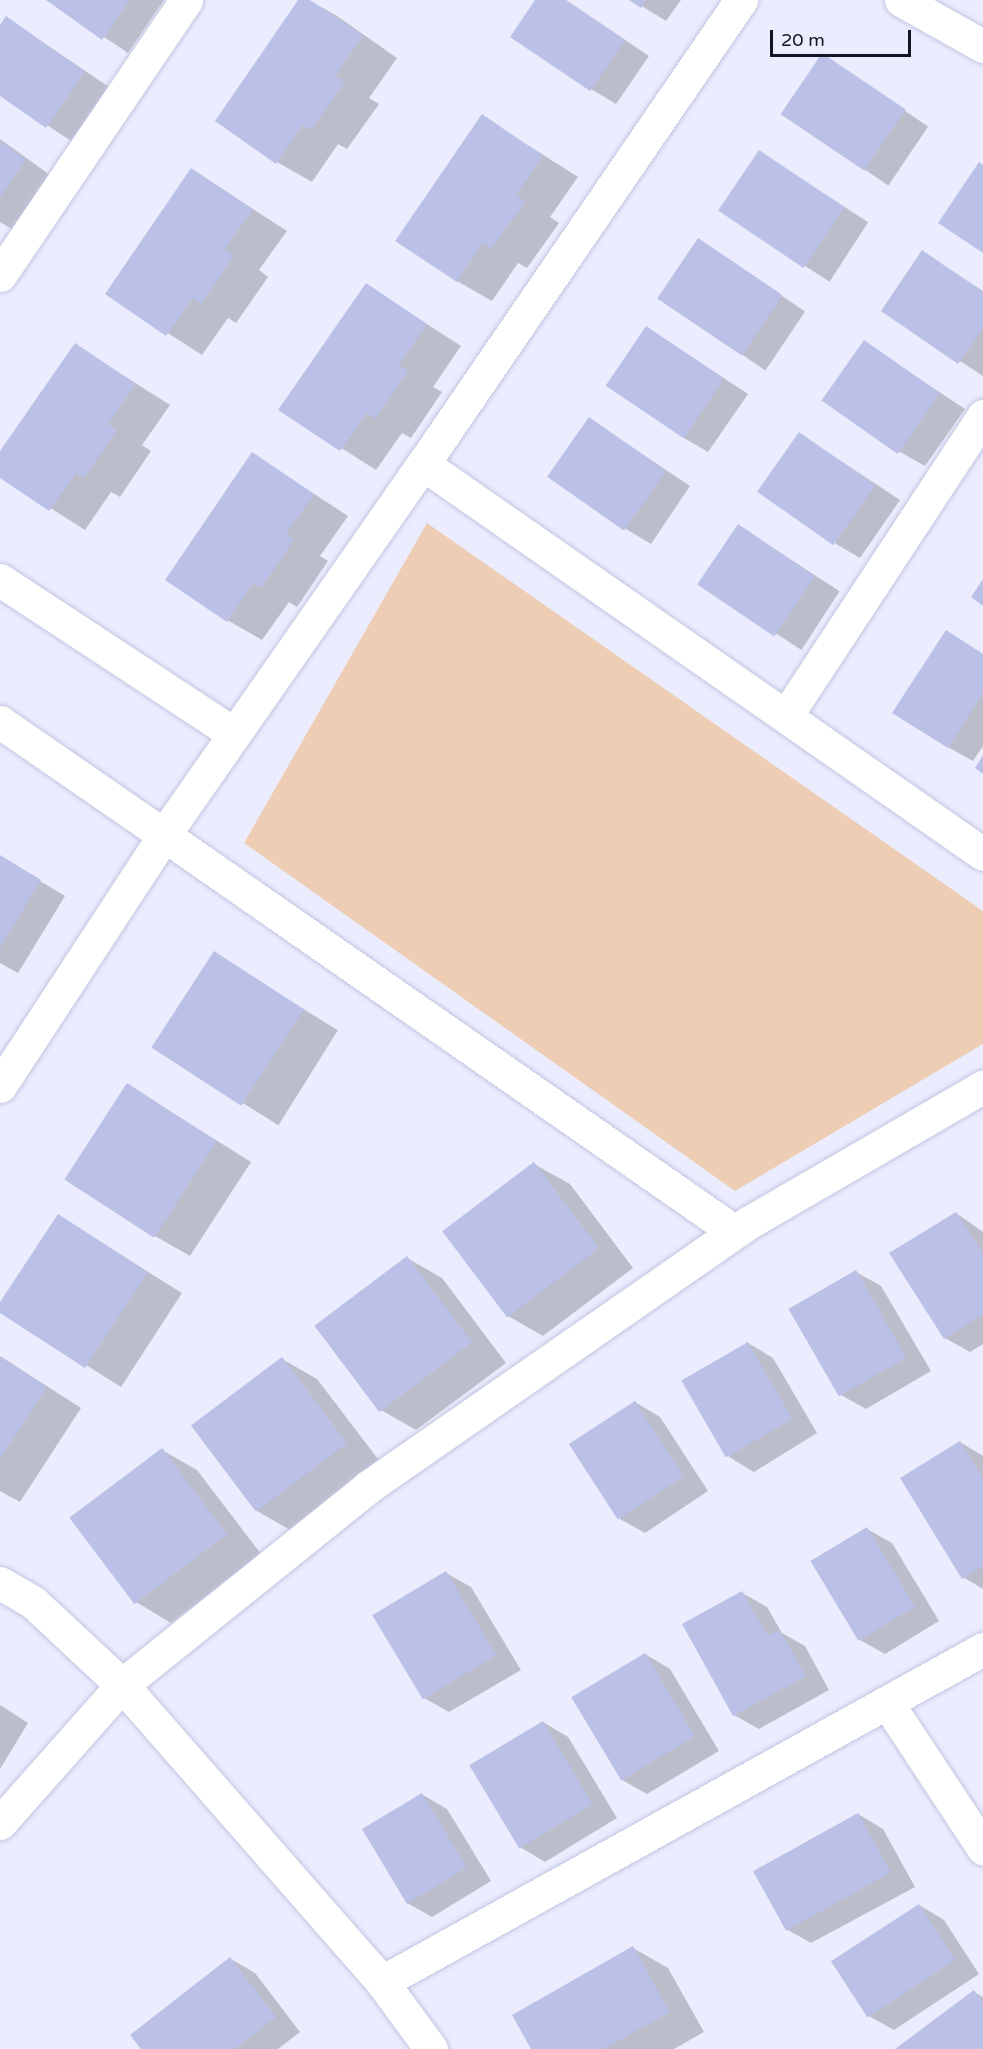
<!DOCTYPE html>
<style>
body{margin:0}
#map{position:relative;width:983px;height:2049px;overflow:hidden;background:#ebedfe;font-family:"Varela Round",sans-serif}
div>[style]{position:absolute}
.green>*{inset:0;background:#edceb5}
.shadow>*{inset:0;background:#0003;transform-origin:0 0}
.building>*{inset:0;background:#bbc0e7;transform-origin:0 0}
.roads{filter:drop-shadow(0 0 2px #c1c5e0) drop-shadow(0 0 2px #c1c5e0)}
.minor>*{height:33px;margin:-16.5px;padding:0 16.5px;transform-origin:16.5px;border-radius:16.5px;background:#fff}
.tertiary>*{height:33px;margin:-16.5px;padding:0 16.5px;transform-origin:16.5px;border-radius:16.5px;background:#fff}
span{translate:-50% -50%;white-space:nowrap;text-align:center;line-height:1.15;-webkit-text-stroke:4.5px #ebedfe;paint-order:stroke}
.scale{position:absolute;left:770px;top:30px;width:141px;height:27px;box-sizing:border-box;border:3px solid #14151e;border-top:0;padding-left:8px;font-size:18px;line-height:21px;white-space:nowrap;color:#14151e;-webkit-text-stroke:4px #ebedfe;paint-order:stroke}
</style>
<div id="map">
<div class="green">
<div style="clip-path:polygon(427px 523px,983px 911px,983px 1044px,735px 1191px,244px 843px)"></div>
</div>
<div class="shadow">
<div style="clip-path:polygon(49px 0,164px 0,128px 53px)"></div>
<div style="clip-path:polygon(300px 0,309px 0,337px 16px,397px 58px,369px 98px,379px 104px,347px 149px,338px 144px,312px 182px,277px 162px)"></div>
<div style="clip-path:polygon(537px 0,566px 0,649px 56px,616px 104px,591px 89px)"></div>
<div style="clip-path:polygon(632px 0,681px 0,666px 21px)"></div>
<div style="clip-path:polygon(7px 18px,109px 87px,71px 141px,0 94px,0 27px)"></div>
<div style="left:822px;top:55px;width:128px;height:71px;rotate:34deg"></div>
<div style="clip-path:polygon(482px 116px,578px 177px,550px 217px,559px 223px,527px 268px,518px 263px,492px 301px,457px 281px)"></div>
<div style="clip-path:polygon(0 139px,50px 175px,12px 229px,0 222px)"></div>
<div style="left:760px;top:152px;width:129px;height:71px;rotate:33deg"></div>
<div style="clip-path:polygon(192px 170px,287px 231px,259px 270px,268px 277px,236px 323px,228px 318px,202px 355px,107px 294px)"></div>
<div style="left:699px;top:240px;width:128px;height:71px;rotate:34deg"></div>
<div style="clip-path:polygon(923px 252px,983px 291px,983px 376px,883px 311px)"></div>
<div style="clip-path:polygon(366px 285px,461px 346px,433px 387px,442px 392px,411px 438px,402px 433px,376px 470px,280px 409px)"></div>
<div style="clip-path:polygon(647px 328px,748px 394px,708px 452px,684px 438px)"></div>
<div style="clip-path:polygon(864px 342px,965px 409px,925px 466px,900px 452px)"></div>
<div style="clip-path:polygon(75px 345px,170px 405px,142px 445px,151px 451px,120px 497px,111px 492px,85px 530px,0 476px,0 454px)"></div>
<div style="clip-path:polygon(590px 419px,690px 486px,651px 544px,626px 529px)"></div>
<div style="clip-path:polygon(800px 434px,900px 500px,860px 558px,836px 544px)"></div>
<div style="clip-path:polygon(253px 454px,348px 516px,320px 556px,328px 561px,297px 607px,289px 602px,262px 640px,227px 620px)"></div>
<div style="left:739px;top:526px;width:120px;height:70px;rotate:33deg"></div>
<div style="clip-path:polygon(946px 632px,983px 654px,983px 746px,973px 761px,948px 747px)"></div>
<div style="clip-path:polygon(0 857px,65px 896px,18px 973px,0 963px)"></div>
<div style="left:214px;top:953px;width:146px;height:112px;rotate:32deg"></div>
<div style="clip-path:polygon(128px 1085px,251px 1162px,190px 1256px,155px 1236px)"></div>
<div style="clip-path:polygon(534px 1164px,570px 1184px,633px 1268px,543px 1336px,508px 1316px)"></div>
<div style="clip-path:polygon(956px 1213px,983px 1232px,983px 1344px,970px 1352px,945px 1338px)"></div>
<div style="clip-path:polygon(58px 1216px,182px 1293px,121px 1387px,0 1311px,0 1304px)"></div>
<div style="clip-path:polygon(407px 1258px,442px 1278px,506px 1363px,416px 1430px,381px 1410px)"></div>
<div style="clip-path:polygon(856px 1272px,881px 1286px,931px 1371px,866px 1409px,841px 1395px)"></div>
<div style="clip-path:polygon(748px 1343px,773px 1358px,817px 1433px,754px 1472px,729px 1457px)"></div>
<div style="clip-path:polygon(0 1356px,81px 1408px,20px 1502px,0 1491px)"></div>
<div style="clip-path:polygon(282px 1359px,317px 1379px,381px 1463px,292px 1531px,257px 1511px)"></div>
<div style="clip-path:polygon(635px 1402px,660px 1417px,708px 1491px,645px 1533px,620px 1519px)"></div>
<div style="clip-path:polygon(960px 1442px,983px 1456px,983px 1589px,963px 1577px)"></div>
<div style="clip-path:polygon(162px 1450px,197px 1470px,261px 1554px,171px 1623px,136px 1602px)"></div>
<div style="clip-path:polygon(867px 1529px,892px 1543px,939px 1621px,885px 1654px,860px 1640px)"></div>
<div style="clip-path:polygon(446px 1573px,471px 1587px,521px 1670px,449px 1712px,424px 1698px)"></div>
<div style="clip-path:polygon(742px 1593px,767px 1607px,782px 1633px,805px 1646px,829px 1690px,759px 1729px,734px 1715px)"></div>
<div style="clip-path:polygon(645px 1654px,670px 1669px,719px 1751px,647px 1794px,622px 1780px)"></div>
<div style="clip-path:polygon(0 1705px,28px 1723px,0 1769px)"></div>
<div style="clip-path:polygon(543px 1722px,568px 1737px,617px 1818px,545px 1862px,520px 1847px)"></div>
<div style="clip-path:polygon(423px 1795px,447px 1809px,491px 1881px,432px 1917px,407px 1903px)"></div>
<div style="clip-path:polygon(858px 1814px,883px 1829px,915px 1887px,811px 1943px,786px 1929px)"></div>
<div style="clip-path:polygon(919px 1905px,944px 1920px,979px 1974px,894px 2030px,869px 2016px)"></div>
<div style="clip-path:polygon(633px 1948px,668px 1968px,704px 2032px,674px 2049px,533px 2049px)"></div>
<div style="clip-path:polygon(231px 1959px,255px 1973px,300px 2032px,278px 2049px,143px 2049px)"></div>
<div style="clip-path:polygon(974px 1992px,983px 1997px,983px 2049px,898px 2049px)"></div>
</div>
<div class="building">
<div style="clip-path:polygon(46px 0,130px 0,102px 40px)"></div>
<div style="clip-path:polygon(298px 0,310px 0,363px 36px,335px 76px,345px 82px,311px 130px,303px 125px,276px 164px,215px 121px)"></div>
<div style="clip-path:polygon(535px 0,565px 0,625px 40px,590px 91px,510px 37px)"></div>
<div style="clip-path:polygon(629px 0,646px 0,641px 8px)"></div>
<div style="clip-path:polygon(6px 16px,85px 72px,46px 128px,0 96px,0 25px)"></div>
<div style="left:822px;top:53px;width:101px;height:74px;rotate:34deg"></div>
<div style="clip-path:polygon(482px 114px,543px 156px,516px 195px,525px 202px,491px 249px,483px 243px,457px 282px,395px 241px)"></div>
<div style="clip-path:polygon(0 141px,26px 160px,0 197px)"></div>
<div style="left:759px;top:150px;width:103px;height:73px;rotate:34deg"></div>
<div style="clip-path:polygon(979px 162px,983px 165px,983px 253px,938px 223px)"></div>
<div style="clip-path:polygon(191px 168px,253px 209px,225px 249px,234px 256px,201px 304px,193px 298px,166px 336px,105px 294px)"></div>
<div style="left:698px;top:238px;width:102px;height:73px;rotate:34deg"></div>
<div style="clip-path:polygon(922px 250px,983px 292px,983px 328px,958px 364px,881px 311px)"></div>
<div style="clip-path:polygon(366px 283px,427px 324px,399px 365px,408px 371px,375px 419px,367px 413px,340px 451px,278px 410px)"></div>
<div style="left:646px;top:326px;width:94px;height:72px;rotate:34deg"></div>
<div style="left:864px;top:340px;width:93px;height:74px;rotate:35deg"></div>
<div style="clip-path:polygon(75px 343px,136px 384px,108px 424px,117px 430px,84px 478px,76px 473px,49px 511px,0 478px,0 451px)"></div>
<div style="left:589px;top:417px;width:94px;height:73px;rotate:35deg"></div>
<div style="left:799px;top:432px;width:93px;height:73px;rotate:35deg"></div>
<div style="clip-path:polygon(252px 452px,314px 494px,286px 534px,294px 540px,261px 588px,253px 583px,227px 622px,165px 580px)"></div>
<div style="left:738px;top:524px;width:93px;height:73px;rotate:34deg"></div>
<div style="clip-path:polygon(983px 579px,983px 606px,971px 597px)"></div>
<div style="clip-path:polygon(946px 630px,983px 654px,983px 693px,948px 748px,892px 713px)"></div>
<div style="clip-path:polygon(983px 755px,983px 774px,975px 768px)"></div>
<div style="clip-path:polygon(0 855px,41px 880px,0 948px)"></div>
<div style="left:214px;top:951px;width:107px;height:115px;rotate:33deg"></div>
<div style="left:127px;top:1083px;width:107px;height:115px;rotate:33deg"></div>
<div style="left:534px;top:1162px;width:108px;height:115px;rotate:53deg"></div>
<div style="clip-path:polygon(956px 1212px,983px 1254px,983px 1314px,944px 1339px,889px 1253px)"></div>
<div style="clip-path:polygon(58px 1214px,148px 1272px,85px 1368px,0 1313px,0 1302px)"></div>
<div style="left:407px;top:1256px;width:108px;height:116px;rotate:53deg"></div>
<div style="left:856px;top:1270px;width:101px;height:78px;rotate:60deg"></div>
<div style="left:748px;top:1342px;width:89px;height:77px;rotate:60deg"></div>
<div style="clip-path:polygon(0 1357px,47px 1387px,0 1459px)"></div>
<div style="left:282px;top:1357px;width:108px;height:114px;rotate:53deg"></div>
<div style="left:635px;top:1401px;width:90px;height:79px;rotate:57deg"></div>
<div style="clip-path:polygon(960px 1441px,983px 1479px,983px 1566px,962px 1579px,900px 1478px)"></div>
<div style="left:162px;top:1448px;width:108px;height:116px;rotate:53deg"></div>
<div style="left:867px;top:1527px;width:93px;height:66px;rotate:59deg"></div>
<div style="left:446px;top:1571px;width:98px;height:86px;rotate:59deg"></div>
<div style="clip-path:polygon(742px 1591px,768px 1636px,780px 1630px,806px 1676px,733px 1716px,682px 1624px)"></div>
<div style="left:645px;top:1653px;width:97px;height:86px;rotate:59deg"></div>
<div style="left:543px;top:1721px;width:97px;height:86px;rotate:59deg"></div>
<div style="left:422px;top:1793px;width:87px;height:70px;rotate:59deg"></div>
<div style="left:858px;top:1813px;width:68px;height:120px;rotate:61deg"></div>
<div style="left:919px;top:1904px;width:67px;height:105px;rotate:57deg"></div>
<div style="clip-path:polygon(633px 1946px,670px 2012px,604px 2049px,531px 2049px,512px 2015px)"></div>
<div style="clip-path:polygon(230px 1957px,276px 2017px,235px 2049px,141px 2049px,130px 2035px)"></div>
<div style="clip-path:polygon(974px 1990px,983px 2003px,983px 2049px,895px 2049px)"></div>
</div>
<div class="roads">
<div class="minor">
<div style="left:901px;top:0;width:94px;rotate:29.3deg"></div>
<div style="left:0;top:275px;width:332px;rotate:-55.9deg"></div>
<div style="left:423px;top:464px;width:682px;rotate:34.85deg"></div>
<div style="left:786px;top:716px;width:359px;rotate:-56.7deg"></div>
<div style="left:164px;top:835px;width:695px;rotate:34.81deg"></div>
<div style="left:0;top:1086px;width:300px;rotate:-56.8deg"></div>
<div style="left:164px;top:835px;width:452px;rotate:-55.1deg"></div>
<div style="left:423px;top:464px;width:563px;rotate:-55.58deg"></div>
<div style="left:0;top:1583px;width:39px;rotate:30deg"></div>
<div style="left:34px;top:1603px;width:120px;rotate:43deg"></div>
<div style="left:122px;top:1685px;width:395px;rotate:48.8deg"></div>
<div style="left:382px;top:1982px;width:83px;rotate:53.8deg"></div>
<div style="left:888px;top:1704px;width:173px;rotate:56.6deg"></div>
<div style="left:0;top:1823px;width:184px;rotate:-48.5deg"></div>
<div style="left:122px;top:1685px;width:316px;rotate:-38.8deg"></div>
<div style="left:368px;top:1487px;width:463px;rotate:-34.8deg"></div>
<div style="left:748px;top:1223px;width:272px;rotate:-30.1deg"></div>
<div style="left:382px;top:1982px;width:687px;rotate:-28.99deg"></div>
</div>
<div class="tertiary">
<div style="left:0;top:580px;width:280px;rotate:33.3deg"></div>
<div style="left:0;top:722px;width:199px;rotate:34.6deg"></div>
</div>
</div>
<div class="scale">20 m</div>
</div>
